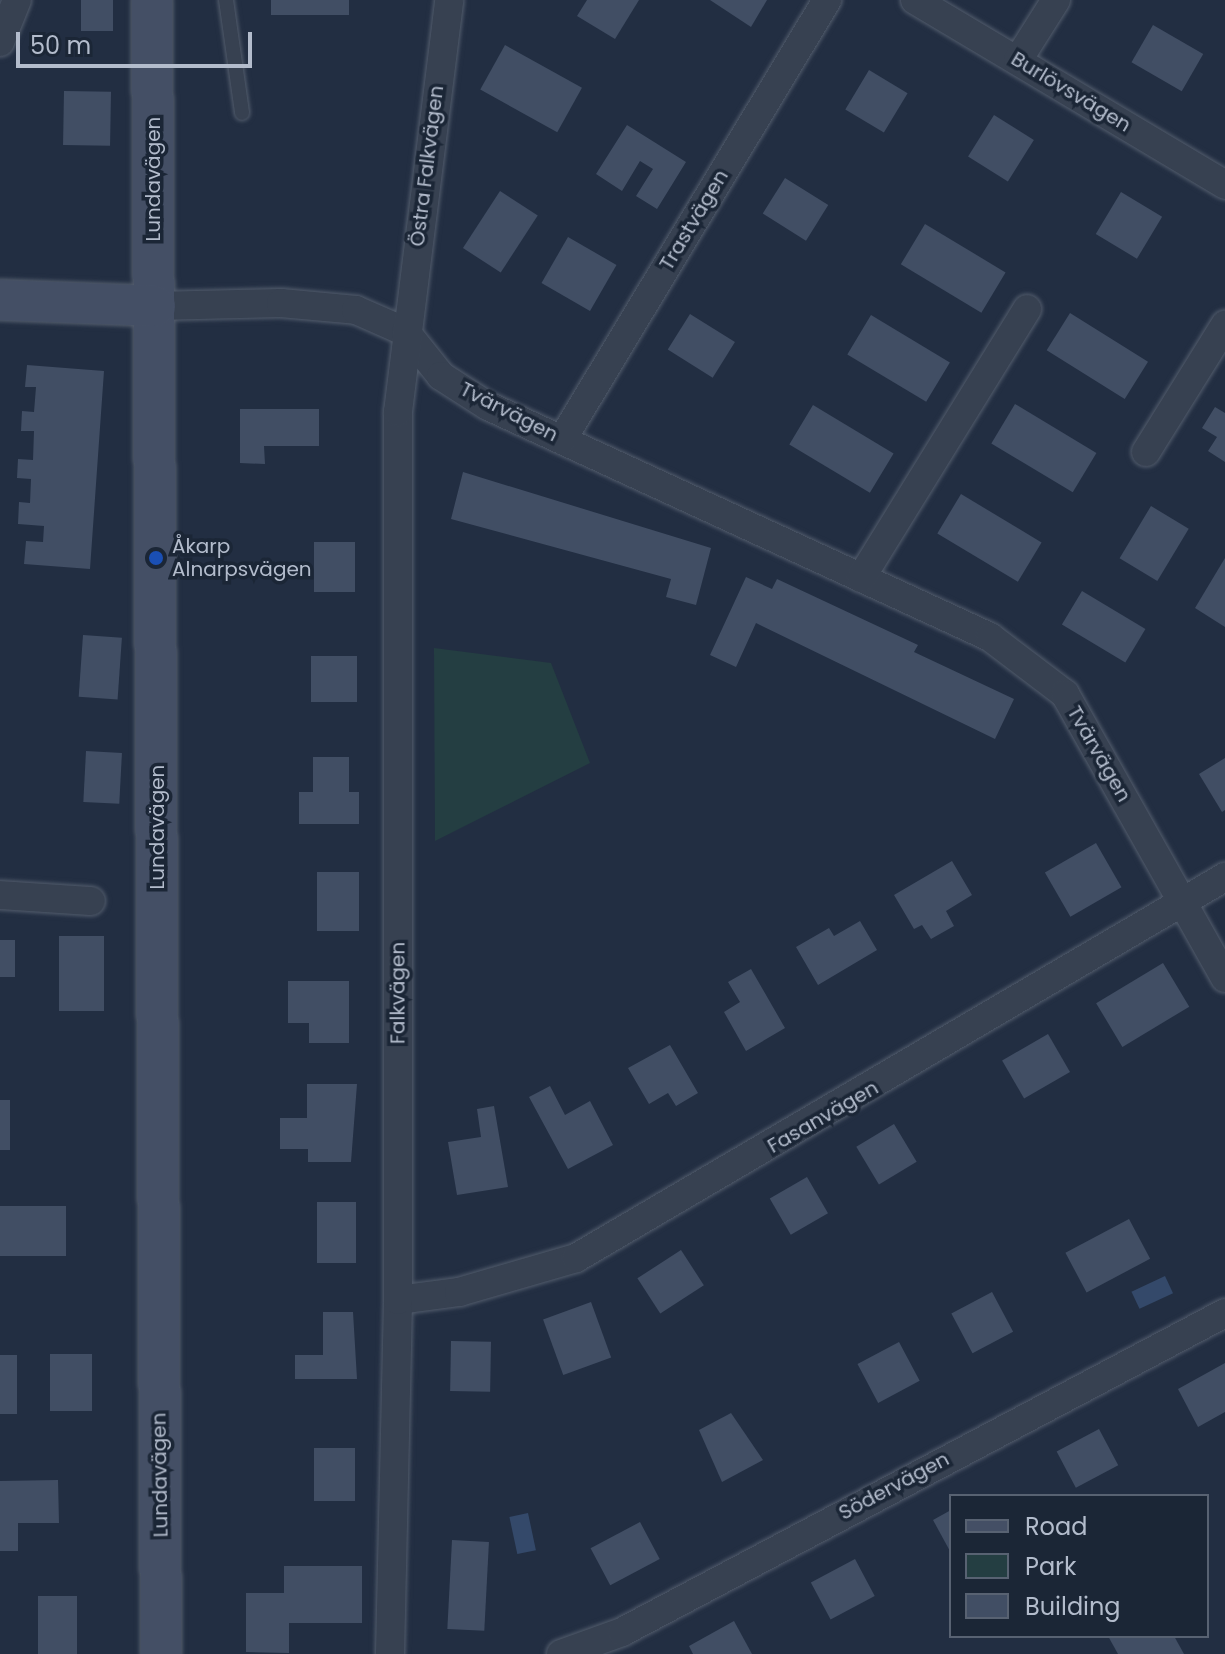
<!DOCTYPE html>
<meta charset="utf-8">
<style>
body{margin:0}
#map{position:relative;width:1225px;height:1654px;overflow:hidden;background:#222e42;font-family:Poppins,sans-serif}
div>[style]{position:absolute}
.green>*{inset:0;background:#243e42}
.water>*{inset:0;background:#34496a;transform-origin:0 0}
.building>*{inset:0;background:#414e64;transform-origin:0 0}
.roads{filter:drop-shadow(0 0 2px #525c6c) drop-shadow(0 0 2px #525c6c)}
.lane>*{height:14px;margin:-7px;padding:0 7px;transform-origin:7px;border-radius:7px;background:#374151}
.street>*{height:28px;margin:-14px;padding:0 14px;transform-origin:14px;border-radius:14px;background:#374151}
.secondary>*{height:40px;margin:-20px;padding:0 20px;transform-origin:20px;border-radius:20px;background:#444f65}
.dots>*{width:22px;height:22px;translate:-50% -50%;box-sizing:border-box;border:4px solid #1b2636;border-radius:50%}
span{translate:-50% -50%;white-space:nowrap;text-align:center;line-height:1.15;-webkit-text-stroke:7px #1b2636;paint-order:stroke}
.street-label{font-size:20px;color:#b3bccc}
.poi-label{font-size:20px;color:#b3bccc}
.left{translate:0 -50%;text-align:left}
.legend{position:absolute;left:949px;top:1494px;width:260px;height:144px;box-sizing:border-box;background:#1b2636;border:2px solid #586272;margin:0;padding:10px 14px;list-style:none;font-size:24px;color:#b3bccc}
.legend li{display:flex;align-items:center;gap:16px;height:40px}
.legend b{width:40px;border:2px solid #586272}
.scale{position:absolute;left:16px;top:32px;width:236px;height:36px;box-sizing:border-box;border:4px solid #b3bccc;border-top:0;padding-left:10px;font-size:24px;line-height:28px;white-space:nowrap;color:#b3bccc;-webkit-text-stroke:6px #1b2636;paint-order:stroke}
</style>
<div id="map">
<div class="green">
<div style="clip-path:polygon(434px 648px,551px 663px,590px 763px,435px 841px)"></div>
</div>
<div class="water">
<div style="left:1165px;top:1276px;width:19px;height:37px;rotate:65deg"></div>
<div style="left:528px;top:1513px;width:38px;height:19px;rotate:78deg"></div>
</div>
<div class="building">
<div style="left:81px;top:0;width:32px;height:31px"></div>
<div style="left:271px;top:0;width:78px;height:15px"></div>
<div style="clip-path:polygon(587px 0,639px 0,615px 39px,577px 16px)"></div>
<div style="clip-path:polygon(710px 0,767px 0,751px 27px)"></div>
<div style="left:1153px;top:25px;width:58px;height:43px;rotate:30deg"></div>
<div style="left:505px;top:45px;width:88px;height:51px;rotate:29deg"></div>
<div style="left:869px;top:70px;width:45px;height:46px;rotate:31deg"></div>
<div style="left:64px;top:91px;width:47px;height:54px;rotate:1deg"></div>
<div style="left:994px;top:115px;width:47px;height:49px;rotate:32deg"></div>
<div style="clip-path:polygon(627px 125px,686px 162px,657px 209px,636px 196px,653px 169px,640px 161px,622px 191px,596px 174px)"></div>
<div style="left:785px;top:178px;width:51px;height:42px;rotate:32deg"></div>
<div style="left:500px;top:191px;width:45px;height:68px;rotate:33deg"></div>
<div style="left:1121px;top:192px;width:48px;height:49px;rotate:31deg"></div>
<div style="left:925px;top:224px;width:94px;height:47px;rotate:31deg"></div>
<div style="left:568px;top:237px;width:56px;height:53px;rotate:30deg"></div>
<div style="left:1070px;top:313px;width:92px;height:44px;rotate:32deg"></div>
<div style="left:690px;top:314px;width:53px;height:42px;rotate:32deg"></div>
<div style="left:871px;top:315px;width:92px;height:46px;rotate:31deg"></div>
<div style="clip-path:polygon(27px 365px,104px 371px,90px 569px,24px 564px,26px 541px,43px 542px,44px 526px,18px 524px,19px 502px,30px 503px,31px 479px,17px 478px,18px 459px,33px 460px,34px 431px,21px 431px,22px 411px,34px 412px,36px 387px,25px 387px)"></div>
<div style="left:1015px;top:404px;width:95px;height:46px;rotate:31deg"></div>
<div style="left:813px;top:405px;width:94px;height:46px;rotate:31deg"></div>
<div style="clip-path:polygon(1215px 407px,1225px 413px,1225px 462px,1208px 451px,1217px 437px,1202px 428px)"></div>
<div style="clip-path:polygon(240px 409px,319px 409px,319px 446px,264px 446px,265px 464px,240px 463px)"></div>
<div style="clip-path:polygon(463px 472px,711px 548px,696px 605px,666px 597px,671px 579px,451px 519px)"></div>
<div style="left:961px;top:494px;width:94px;height:46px;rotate:31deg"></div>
<div style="left:1151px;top:506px;width:44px;height:61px;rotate:31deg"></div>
<div style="left:314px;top:542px;width:41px;height:50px"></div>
<div style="clip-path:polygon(1225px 558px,1225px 627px,1195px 608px)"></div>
<div style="clip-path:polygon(746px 577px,772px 589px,777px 579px,918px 645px,914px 652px,1014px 699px,995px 739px,756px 623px,736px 667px,710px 655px)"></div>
<div style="left:1082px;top:591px;width:74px;height:39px;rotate:31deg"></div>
<div style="left:83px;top:635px;width:39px;height:62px;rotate:4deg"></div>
<div style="left:311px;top:656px;width:46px;height:46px"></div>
<div style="left:86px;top:751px;width:36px;height:51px;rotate:3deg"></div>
<div style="clip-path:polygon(313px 757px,349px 757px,349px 792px,359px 792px,359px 824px,299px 824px,299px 792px,313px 792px)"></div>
<div style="clip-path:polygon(1225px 758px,1225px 810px,1222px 812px,1199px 774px)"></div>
<div style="left:1096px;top:843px;width:51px;height:59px;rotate:60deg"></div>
<div style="clip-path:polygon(952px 861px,972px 895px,946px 911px,954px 926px,931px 939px,922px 925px,914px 929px,894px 895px)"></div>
<div style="left:317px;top:872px;width:42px;height:59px"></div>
<div style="clip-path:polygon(860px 921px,877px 950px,818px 985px,796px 947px,829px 928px,834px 936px)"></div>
<div style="left:59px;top:936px;width:45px;height:75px"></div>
<div style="left:0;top:940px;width:15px;height:37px"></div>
<div style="left:1163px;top:963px;width:51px;height:78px;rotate:59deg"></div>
<div style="clip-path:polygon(751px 969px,785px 1028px,746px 1051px,724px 1012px,740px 1002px,728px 982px)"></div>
<div style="clip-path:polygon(288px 981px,349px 981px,349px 1043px,309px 1043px,309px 1023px,288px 1023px)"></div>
<div style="left:1048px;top:1034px;width:44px;height:53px;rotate:60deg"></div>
<div style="clip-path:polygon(670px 1045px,698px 1093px,676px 1106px,668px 1093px,649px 1104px,628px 1068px)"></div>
<div style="clip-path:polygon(307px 1084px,357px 1084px,351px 1162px,308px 1162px,308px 1149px,280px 1149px,280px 1118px,307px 1118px)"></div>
<div style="clip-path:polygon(550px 1086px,565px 1115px,590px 1101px,613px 1145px,568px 1169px,529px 1097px)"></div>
<div style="left:0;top:1100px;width:10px;height:50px"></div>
<div style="clip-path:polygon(494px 1106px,508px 1187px,457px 1195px,448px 1142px,481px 1137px,477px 1109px)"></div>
<div style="left:894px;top:1124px;width:44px;height:44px;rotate:59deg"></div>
<div style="left:807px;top:1177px;width:42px;height:43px;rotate:60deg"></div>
<div style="left:317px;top:1202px;width:39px;height:61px"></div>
<div style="left:0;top:1206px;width:66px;height:50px"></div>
<div style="left:1129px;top:1219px;width:45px;height:72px;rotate:62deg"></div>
<div style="left:681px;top:1250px;width:42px;height:52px;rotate:57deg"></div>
<div style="left:992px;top:1292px;width:45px;height:46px;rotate:62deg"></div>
<div style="left:591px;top:1302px;width:59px;height:51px;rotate:70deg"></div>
<div style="clip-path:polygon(323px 1312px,353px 1312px,357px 1379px,295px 1379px,295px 1355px,323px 1355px)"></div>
<div style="left:451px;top:1341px;width:40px;height:50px;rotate:1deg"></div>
<div style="left:899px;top:1342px;width:44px;height:47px;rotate:62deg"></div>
<div style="left:50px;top:1354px;width:42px;height:57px"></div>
<div style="left:0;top:1355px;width:17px;height:59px"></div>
<div style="clip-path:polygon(1225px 1363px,1225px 1412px,1198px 1427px,1178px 1389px)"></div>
<div style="clip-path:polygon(731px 1413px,763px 1460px,722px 1482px,699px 1430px)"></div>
<div style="left:1099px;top:1429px;width:41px;height:48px;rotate:62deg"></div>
<div style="left:314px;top:1448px;width:41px;height:53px"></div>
<div style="clip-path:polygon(58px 1480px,59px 1523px,18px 1523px,18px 1551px,0 1551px,0 1481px)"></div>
<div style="clip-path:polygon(951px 1510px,951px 1553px,933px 1520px)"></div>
<div style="left:640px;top:1522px;width:42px;height:56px;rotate:62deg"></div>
<div style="left:452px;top:1540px;width:37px;height:89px;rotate:3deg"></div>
<div style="left:855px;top:1559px;width:42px;height:50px;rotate:62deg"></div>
<div style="clip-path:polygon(284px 1566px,362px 1566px,362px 1623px,289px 1623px,289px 1653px,246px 1652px,246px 1593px,284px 1593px)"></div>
<div style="left:38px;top:1596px;width:39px;height:58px"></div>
<div style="clip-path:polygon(734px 1621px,752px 1654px,693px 1654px,689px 1646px)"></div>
<div style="clip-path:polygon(1108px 1636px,1174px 1636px,1184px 1654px,1118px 1654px)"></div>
</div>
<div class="roads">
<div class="lane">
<div style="left:226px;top:0;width:114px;rotate:81.9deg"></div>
</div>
<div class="street">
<div style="left:915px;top:0;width:361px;rotate:30.8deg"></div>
<div style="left:0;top:42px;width:45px;rotate:-68deg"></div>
<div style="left:1018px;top:60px;width:71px;rotate:-57.7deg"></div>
<div style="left:155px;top:306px;width:126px;rotate:-1.4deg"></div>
<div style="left:281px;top:303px;width:75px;rotate:5.3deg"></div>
<div style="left:356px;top:310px;width:55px;rotate:23.7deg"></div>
<div style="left:406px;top:332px;width:56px;rotate:51.5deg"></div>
<div style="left:441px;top:376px;width:56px;rotate:32.6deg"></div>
<div style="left:488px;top:406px;width:553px;rotate:24.71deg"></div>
<div style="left:990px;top:637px;width:94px;rotate:37.2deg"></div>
<div style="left:1065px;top:694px;width:326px;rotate:60.6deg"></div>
<div style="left:562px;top:440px;width:514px;rotate:-58.94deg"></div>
<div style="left:1146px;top:452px;width:150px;rotate:-58.1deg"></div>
<div style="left:861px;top:578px;width:316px;rotate:-58.3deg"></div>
<div style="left:0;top:895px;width:91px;rotate:3.8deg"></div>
<div style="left:398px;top:1300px;width:62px;rotate:-7.5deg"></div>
<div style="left:459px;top:1292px;width:122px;rotate:-16.2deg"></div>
<div style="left:576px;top:1258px;width:753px;rotate:-30.42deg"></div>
<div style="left:390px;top:1654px;width:354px;rotate:-88.7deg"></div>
<div style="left:398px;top:1300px;width:888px;rotate:-90deg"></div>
<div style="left:398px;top:412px;width:414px;rotate:-82.9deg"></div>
<div style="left:561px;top:1654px;width:65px;rotate:-19.8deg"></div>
<div style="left:622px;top:1632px;width:682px;rotate:-27.88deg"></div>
</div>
<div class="secondary">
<div style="left:152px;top:0;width:1654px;rotate:89.69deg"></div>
<div style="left:0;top:300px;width:155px;rotate:2.2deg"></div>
</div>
</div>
<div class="dots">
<div style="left:156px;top:558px;background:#1a4fb4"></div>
</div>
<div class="street-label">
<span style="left:1071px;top:92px;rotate:31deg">Burlövsvägen</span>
<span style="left:427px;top:166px;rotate:-83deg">Östra Falkvägen</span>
<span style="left:153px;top:179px;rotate:-90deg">Lundavägen</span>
<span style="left:694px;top:220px;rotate:-59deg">Trastvägen</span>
<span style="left:509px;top:412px;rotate:27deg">Tvärvägen</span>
<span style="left:1099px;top:754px;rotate:60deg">Tvärvägen</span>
<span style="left:157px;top:827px;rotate:-90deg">Lundavägen</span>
<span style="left:398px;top:993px;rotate:-90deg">Falkvägen</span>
<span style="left:823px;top:1117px;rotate:-30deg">Fasanvägen</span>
<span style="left:160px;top:1475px;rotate:-91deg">Lundavägen</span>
<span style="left:894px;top:1486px;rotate:-28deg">Södervägen</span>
</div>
<div class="poi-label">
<span class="left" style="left:172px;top:558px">Åkarp<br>Alnarpsvägen</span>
</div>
<ul class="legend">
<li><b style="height:10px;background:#444f65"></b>Road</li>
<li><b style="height:22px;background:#243e42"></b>Park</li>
<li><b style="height:22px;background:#414e64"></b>Building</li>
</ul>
<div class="scale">50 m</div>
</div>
